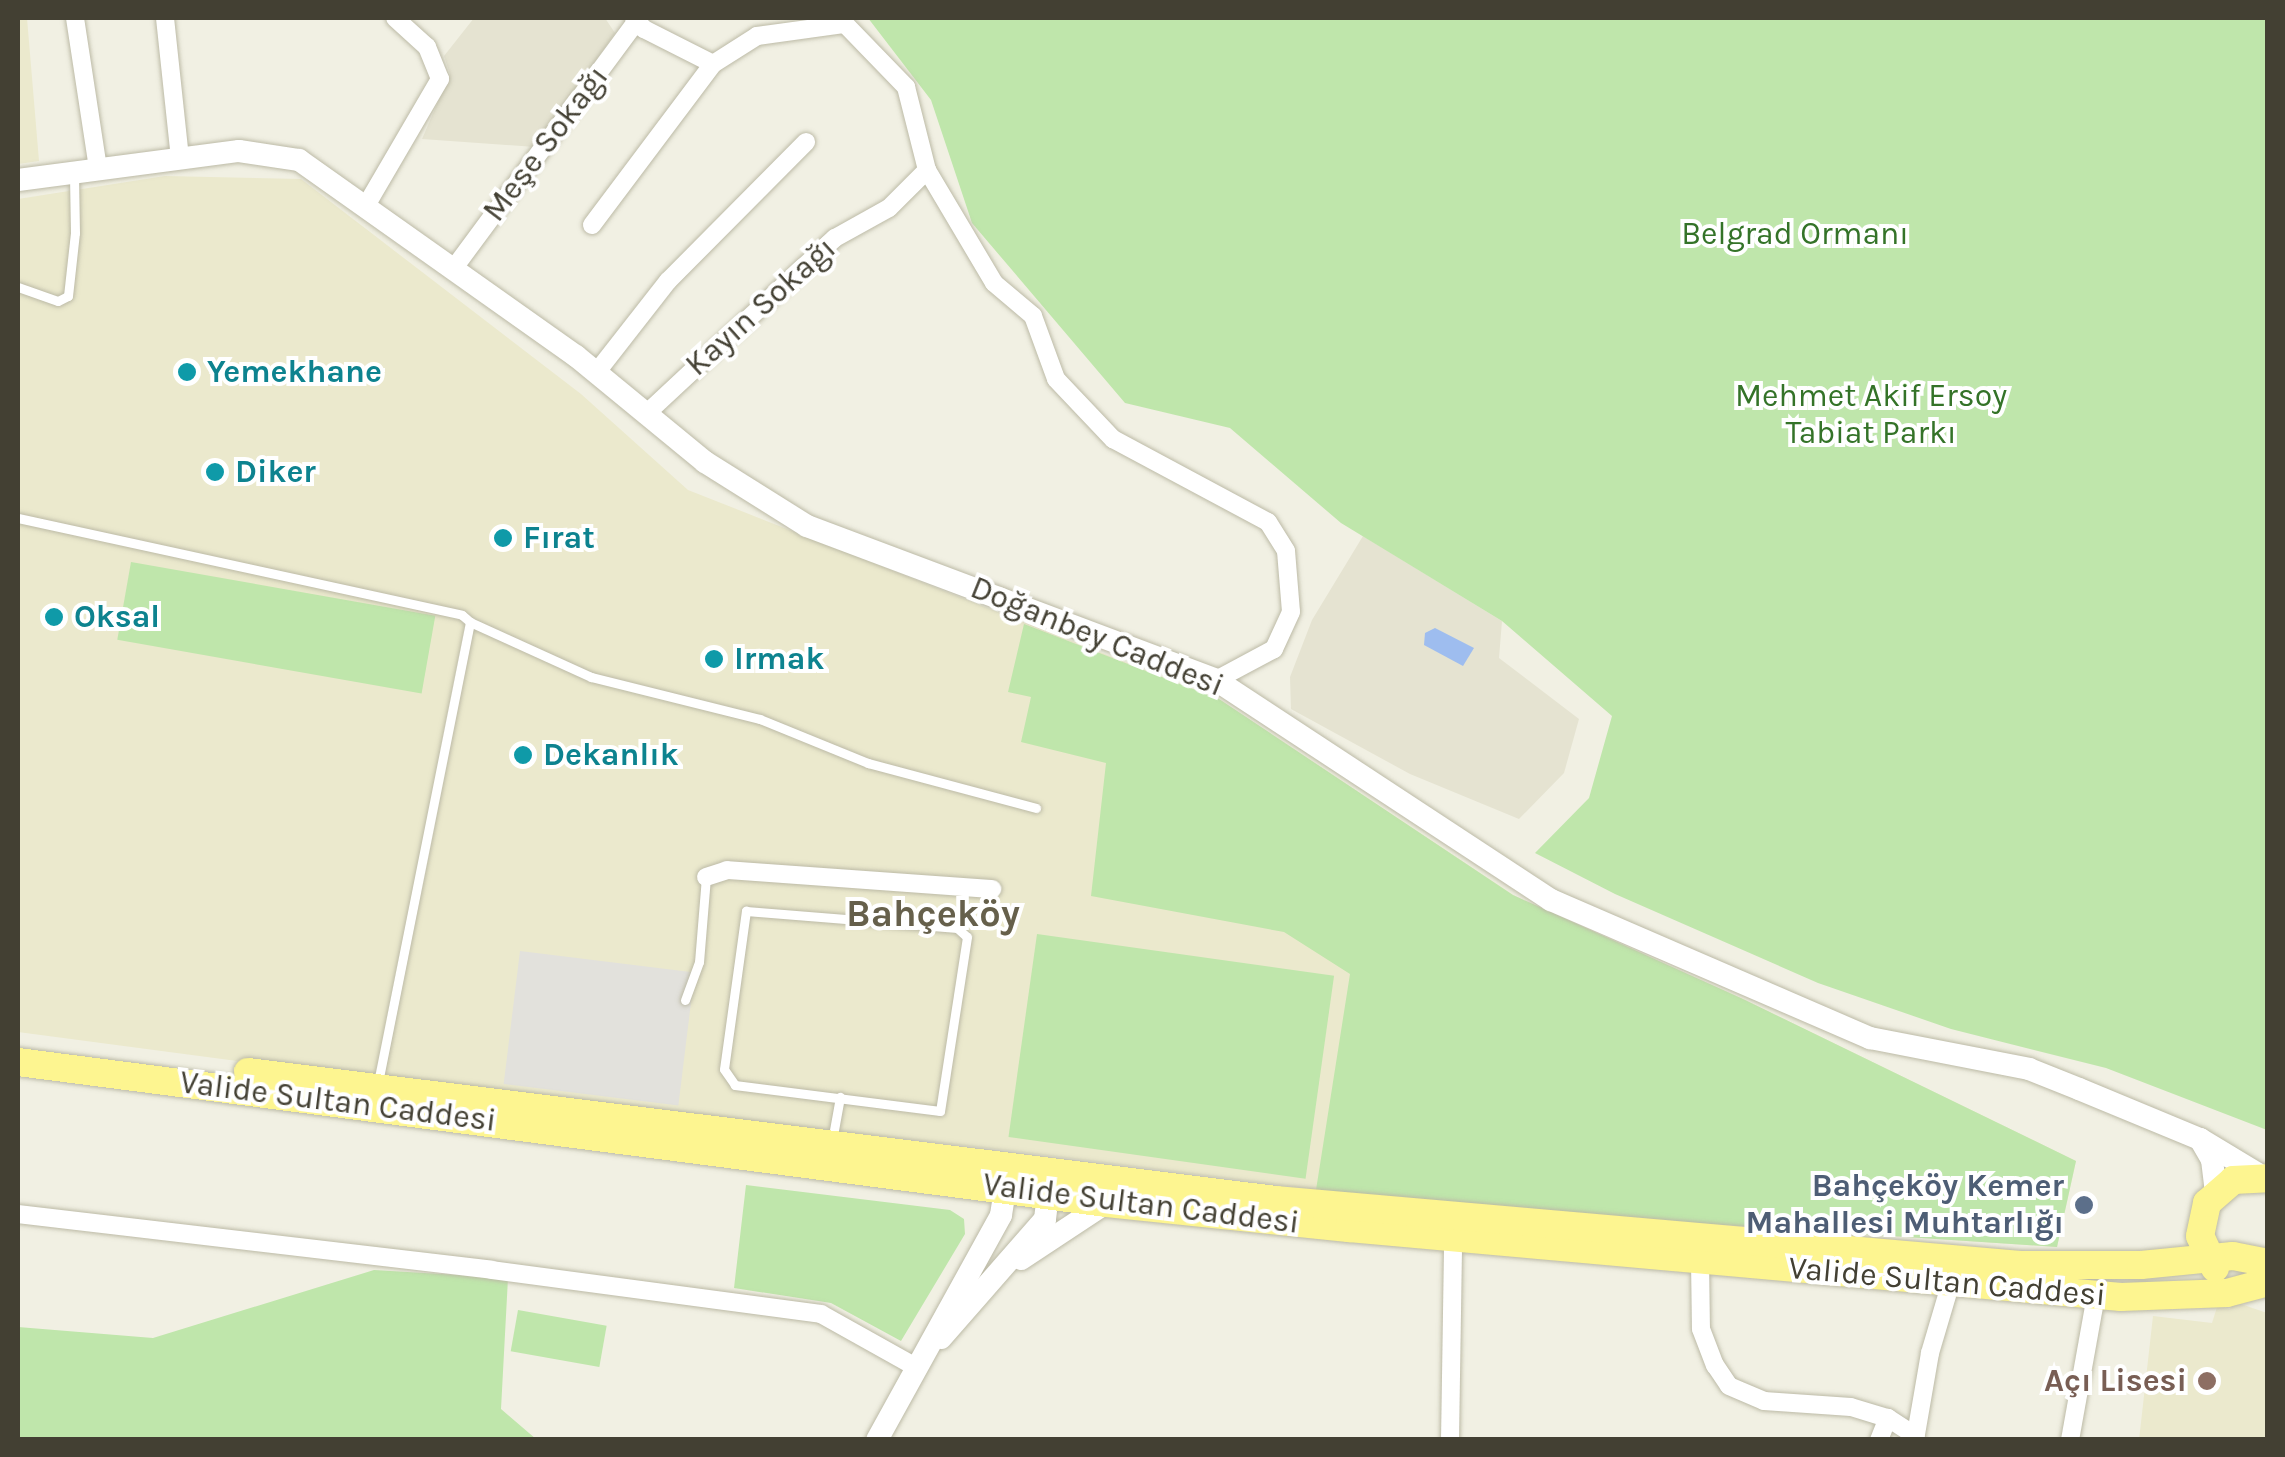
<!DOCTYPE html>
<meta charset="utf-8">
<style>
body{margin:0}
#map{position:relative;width:2285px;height:1457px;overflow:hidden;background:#f1f0e3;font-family:Karla,sans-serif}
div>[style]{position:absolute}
.residential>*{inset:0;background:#e5e3d1}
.education>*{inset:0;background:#ebe9cd}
.green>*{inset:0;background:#bfe6ab;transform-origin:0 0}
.parking>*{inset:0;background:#e2e1dc;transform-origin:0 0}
.water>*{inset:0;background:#9ebdef}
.roads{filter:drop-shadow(0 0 2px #bcbaa6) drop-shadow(0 0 2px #bcbaa6)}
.service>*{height:9px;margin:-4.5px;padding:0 4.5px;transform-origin:4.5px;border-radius:4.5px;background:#fff}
.minor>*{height:18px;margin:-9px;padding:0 9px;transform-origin:9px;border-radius:9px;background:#fff}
.tertiary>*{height:22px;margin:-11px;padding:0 11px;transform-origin:11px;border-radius:11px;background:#fff}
.primary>*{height:28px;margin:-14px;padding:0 14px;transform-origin:14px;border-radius:14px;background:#fdf590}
.dots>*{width:28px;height:28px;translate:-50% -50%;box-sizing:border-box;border:5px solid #fff;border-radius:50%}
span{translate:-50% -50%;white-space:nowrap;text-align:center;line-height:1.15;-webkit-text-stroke:8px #fff;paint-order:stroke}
.street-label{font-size:32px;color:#434033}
.park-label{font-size:32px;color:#347328}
.culture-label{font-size:32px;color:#0d838f;font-weight:700}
.left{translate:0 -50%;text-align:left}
.service-label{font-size:32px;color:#4e5e75;font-weight:700}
.right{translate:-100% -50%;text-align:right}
.education-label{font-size:32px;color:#785e54;font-weight:700}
.quarter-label{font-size:38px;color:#66604b;font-weight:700}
.frame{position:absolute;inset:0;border:20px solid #434033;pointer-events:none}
</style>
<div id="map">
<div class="residential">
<div style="clip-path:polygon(474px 18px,605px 18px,615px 33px,535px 147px,422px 139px,450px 74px,444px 56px)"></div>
<div style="clip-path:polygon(1363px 536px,1502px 621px,1499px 658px,1579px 719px,1564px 773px,1519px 819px,1410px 774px,1291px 709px,1290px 677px,1312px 620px)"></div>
</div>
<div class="education">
<div style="clip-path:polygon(18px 18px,27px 18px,39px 161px,18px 164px)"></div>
<div style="clip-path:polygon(165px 176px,301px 179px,581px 394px,688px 490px,1219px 699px,1513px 895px,1743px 999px,2076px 1161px,2057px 1247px,1452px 1207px,1004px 1150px,372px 1079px,18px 1032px,18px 199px)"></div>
<div style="clip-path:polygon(2232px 1301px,2267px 1313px,2267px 1439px,2139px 1440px,2153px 1316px,2212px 1323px,2217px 1307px,2230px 1309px)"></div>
</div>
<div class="green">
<div style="clip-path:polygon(868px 18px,2267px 18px,2267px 1130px,2106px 1068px,1951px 1029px,1818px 983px,1615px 894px,1535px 853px,1589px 798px,1612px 716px,1502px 621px,1341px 523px,1230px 428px,1125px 403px,972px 223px,931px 100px)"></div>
<div style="left:131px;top:562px;width:309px;height:79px;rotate:10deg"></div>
<div style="clip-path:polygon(1024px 624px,1219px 699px,1513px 895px,1743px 999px,2076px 1161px,2057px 1247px,1452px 1207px,1316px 1190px,1350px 974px,1284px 932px,1091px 896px,1106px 763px,1021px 742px,1031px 697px,1008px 692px)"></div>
<div style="left:1037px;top:934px;width:300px;height:205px;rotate:8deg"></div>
<div style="clip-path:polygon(746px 1185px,950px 1210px,964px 1219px,965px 1234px,901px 1341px,831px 1303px,734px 1288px)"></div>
<div style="clip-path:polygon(374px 1270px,508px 1278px,501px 1409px,536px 1439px,18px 1439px,18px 1327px,153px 1338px)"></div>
<div style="left:518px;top:1310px;width:90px;height:42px;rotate:10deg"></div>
</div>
<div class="parking">
<div style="left:520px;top:951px;width:176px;height:134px;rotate:7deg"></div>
</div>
<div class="water">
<div style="clip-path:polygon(1435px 628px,1474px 648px,1463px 666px,1424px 645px,1425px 633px)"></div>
</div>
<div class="roads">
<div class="service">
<div style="left:18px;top:287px;width:42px;rotate:19.3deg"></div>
<div style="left:58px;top:301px;width:11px;rotate:-27deg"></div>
<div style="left:68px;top:296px;width:63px;rotate:-83.7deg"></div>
<div style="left:75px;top:233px;width:58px;rotate:-91deg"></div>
<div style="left:18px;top:518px;width:454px;rotate:12.3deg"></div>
<div style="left:462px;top:615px;width:11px;rotate:41deg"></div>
<div style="left:470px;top:622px;width:471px;rotate:101.3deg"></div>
<div style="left:470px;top:622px;width:133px;rotate:24.4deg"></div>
<div style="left:591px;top:677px;width:174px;rotate:14deg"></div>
<div style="left:760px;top:719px;width:117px;rotate:22.2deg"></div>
<div style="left:868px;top:763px;width:174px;rotate:15deg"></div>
<div style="left:746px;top:911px;width:212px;rotate:4.6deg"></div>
<div style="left:957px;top:928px;width:13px;rotate:42deg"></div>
<div style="left:967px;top:937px;width:176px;rotate:98.8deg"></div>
<div style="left:940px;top:1111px;width:207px;rotate:-172.8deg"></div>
<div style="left:735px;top:1085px;width:19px;rotate:-125deg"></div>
<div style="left:724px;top:1069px;width:160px;rotate:-82.1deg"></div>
<div style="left:685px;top:1000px;width:40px;rotate:-69.8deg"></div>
<div style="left:699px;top:962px;width:85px;rotate:-85.3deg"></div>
<div style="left:832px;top:1141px;width:45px;rotate:-79.7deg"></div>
</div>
<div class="minor">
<div style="left:75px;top:18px;width:152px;rotate:81.3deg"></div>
<div style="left:165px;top:18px;width:141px;rotate:83.9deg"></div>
<div style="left:634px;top:18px;width:15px;rotate:48deg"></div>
<div style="left:644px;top:29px;width:77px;rotate:26.9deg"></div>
<div style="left:713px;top:64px;width:52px;rotate:-32.5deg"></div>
<div style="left:757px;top:36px;width:89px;rotate:-7.8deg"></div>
<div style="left:845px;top:24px;width:88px;rotate:45.9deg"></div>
<div style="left:906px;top:87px;width:86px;rotate:75.8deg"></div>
<div style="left:927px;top:170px;width:131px;rotate:59.3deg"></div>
<div style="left:994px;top:283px;width:51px;rotate:40.2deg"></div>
<div style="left:1033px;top:316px;width:67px;rotate:69.9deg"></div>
<div style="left:1056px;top:379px;width:83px;rotate:46.5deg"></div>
<div style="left:1113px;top:439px;width:176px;rotate:28.2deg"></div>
<div style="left:1268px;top:522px;width:34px;rotate:58deg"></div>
<div style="left:1286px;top:551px;width:61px;rotate:85.3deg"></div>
<div style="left:1291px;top:612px;width:41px;rotate:114.7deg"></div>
<div style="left:1274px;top:649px;width:66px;rotate:151.9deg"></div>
<div style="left:367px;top:204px;width:145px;rotate:-59.7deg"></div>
<div style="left:440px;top:79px;width:35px;rotate:-112deg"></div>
<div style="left:427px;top:47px;width:43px;rotate:-137.8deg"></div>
<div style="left:592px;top:225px;width:201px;rotate:-53.1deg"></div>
<div style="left:454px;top:268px;width:307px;rotate:-53.5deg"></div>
<div style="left:596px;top:373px;width:117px;rotate:-52deg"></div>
<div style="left:668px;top:281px;width:196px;rotate:-45.2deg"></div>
<div style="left:646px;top:414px;width:258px;rotate:-43deg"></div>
<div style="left:835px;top:238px;width:62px;rotate:-29.1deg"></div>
<div style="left:889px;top:208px;width:54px;rotate:-45deg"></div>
<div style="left:706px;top:877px;width:22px;rotate:-18deg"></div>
<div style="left:727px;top:870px;width:266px;rotate:4.1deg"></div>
<div style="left:18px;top:1214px;width:477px;rotate:6.7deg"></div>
<div style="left:492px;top:1270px;width:332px;rotate:7.6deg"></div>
<div style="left:821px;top:1314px;width:107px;rotate:29.2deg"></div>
<div style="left:1700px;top:1260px;width:69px;rotate:89.2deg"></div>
<div style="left:1701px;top:1329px;width:39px;rotate:69deg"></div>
<div style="left:1715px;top:1365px;width:25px;rotate:56deg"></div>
<div style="left:1729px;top:1386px;width:38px;rotate:23deg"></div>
<div style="left:1764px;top:1401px;width:87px;rotate:3.9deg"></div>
<div style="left:1851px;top:1407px;width:39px;rotate:17deg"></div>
<div style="left:1888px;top:1418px;width:33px;rotate:33deg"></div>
<div style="left:1450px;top:1440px;width:202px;rotate:-89.1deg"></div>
<div style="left:1879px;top:1440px;width:24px;rotate:-68deg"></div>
<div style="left:1915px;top:1440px;width:88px;rotate:-80.2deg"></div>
<div style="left:1930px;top:1353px;width:74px;rotate:-73.5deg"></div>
<div style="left:2070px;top:1440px;width:147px;rotate:-79.8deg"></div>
</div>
<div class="tertiary">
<div style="left:18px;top:180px;width:223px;rotate:-7.5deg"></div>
<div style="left:239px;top:151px;width:61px;rotate:8.5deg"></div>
<div style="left:299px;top:160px;width:339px;rotate:35.3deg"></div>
<div style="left:576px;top:356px;width:167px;rotate:39.4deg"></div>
<div style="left:705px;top:462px;width:120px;rotate:32.1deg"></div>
<div style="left:807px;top:526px;width:437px;rotate:20.6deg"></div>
<div style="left:1216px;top:680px;width:401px;rotate:33.3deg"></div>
<div style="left:1551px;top:900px;width:348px;rotate:23.4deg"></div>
<div style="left:1870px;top:1038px;width:162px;rotate:11deg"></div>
<div style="left:2029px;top:1069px;width:54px;rotate:21.8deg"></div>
<div style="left:2079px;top:1089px;width:131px;rotate:22.5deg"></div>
<div style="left:2200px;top:1139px;width:74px;rotate:31.1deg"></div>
<div style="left:2200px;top:1139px;width:24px;rotate:60deg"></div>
<div style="left:2212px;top:1160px;width:31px;rotate:83deg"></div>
<div style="left:1021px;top:1259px;width:102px;rotate:-33.4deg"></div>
<div style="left:941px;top:1338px;width:158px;rotate:-48.8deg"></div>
<div style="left:1045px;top:1219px;width:23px;rotate:-83deg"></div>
<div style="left:1048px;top:1196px;width:17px;rotate:-115deg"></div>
<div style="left:877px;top:1440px;width:257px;rotate:-61.1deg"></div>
<div style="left:1001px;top:1215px;width:26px;rotate:-81deg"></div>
</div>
<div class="primary">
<div style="left:18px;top:1062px;width:1097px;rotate:7.38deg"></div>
<div style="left:1106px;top:1203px;width:244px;rotate:5.9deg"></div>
<div style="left:1349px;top:1228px;width:775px;rotate:5.11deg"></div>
<div style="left:2121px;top:1297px;width:106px;rotate:-2.2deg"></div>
<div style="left:2227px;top:1293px;width:42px;rotate:-15deg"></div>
<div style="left:248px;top:1072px;width:1035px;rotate:7.1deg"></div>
<div style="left:1275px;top:1200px;width:748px;rotate:4.99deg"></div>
<div style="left:2020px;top:1265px;width:121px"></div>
<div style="left:2141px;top:1265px;width:92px;rotate:-5.6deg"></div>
<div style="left:2233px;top:1256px;width:36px;rotate:11deg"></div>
<div style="left:2215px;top:1268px;width:35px;rotate:-115deg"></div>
<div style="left:2200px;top:1236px;width:34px;rotate:-78deg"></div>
<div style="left:2207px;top:1203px;width:35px;rotate:-41deg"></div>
<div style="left:2233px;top:1180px;width:35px;rotate:-3deg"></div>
</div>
</div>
<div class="dots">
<div style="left:187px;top:372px;background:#0f9aa8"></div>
<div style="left:215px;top:472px;background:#0f9aa8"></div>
<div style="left:503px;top:538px;background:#0f9aa8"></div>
<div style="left:54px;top:617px;background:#0f9aa8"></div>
<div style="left:714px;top:659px;background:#0f9aa8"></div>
<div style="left:523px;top:755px;background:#0f9aa8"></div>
<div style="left:2084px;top:1205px;background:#5c6f8a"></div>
<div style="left:2207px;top:1381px;background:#8d6e63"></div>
</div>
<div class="street-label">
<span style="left:546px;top:144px;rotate:-53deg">Meşe Sokağı</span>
<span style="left:761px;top:307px;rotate:-42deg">Kayın Sokağı</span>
<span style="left:1097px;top:637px;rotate:22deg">Doğanbey Caddesi</span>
<span style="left:338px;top:1102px;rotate:7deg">Valide Sultan Caddesi</span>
<span style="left:1141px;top:1204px;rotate:7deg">Valide Sultan Caddesi</span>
<span style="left:1947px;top:1282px;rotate:5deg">Valide Sultan Caddesi</span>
</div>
<div class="park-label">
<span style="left:1795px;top:234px">Belgrad Ormanı</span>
<span style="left:1871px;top:415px">Mehmet Akif Ersoy<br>Tabiat Parkı</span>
</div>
<div class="culture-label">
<span class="left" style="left:207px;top:372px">Yemekhane</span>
<span class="left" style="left:235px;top:472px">Diker</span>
<span class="left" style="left:523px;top:538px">Fırat</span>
<span class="left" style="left:74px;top:617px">Oksal</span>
<span class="left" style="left:734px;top:659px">Irmak</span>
<span class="left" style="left:543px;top:755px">Dekanlık</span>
</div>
<div class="service-label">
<span class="right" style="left:2064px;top:1205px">Bahçeköy Kemer<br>Mahallesi Muhtarlığı</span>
</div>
<div class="education-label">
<span class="right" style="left:2187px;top:1381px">Açı Lisesi</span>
</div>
<div class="quarter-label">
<span style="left:933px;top:914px">Bahçeköy</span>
</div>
<div class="frame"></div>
</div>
